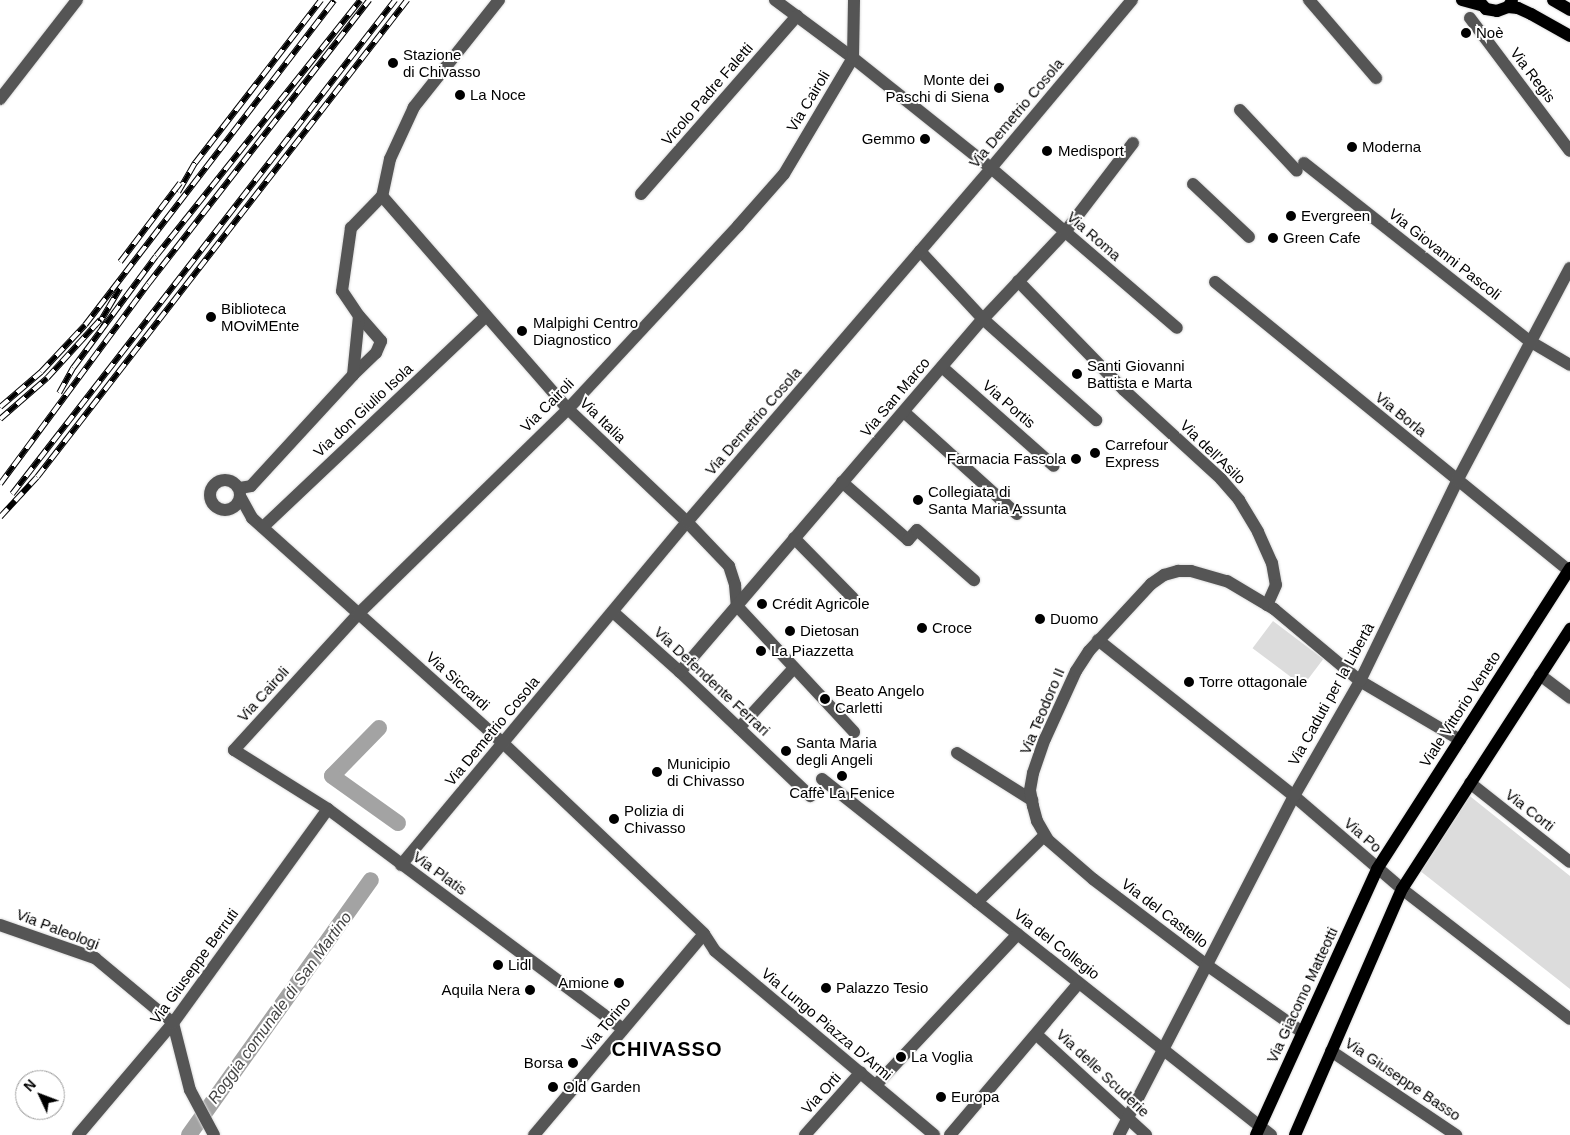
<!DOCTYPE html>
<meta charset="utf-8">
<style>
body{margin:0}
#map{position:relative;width:1570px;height:1135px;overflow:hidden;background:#fff;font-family:Arial,sans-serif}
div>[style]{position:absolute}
.green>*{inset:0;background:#dcdcdc;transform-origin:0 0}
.canal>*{height:16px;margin:-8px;padding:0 8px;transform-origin:8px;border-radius:8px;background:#a3a3a3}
.roads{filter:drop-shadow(0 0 1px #dbdbdb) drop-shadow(0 0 1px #dbdbdb)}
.minor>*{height:12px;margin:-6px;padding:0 6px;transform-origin:6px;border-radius:6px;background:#555}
.minor>.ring{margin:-6px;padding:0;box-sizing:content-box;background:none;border:12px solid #555;border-radius:50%}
.major>*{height:12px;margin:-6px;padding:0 6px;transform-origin:6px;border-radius:6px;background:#000}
.rail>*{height:5.5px;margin-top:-2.75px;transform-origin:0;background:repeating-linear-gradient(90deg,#fff 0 11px,#000 0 22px);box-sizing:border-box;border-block:1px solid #000}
.dots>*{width:14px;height:14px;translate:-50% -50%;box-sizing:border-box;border:2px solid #fff;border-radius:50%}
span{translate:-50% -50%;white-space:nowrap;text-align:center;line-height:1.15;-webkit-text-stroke:4px #fff;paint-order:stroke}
.poi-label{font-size:15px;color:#000}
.left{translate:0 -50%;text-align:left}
.right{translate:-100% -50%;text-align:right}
.street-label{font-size:15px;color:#000}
.water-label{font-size:16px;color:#444;font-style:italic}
.district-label{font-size:20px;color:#000;font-weight:700;letter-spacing:1px}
.north{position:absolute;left:15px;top:1070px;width:50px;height:50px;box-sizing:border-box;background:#fff;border:1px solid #999;border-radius:50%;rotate:313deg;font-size:14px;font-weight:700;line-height:20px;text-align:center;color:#000}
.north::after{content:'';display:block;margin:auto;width:18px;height:22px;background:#000;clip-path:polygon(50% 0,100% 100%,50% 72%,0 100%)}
</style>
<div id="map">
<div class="green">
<div style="left:1273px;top:621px;width:63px;height:34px;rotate:37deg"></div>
<div style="clip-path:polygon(1466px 793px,1570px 876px,1570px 989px,1419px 870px)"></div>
</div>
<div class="canal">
<div style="left:379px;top:728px;width:67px;rotate:134.4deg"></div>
<div style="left:332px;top:776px;width:81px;rotate:35.5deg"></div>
<div style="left:189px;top:1135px;width:313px;rotate:-54.5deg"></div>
</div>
<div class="roads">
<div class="minor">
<div style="left:499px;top:0;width:137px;rotate:128.5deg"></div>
<div style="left:414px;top:107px;width:57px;rotate:114.8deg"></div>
<div style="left:390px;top:159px;width:38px;rotate:102deg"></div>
<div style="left:382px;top:196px;width:283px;rotate:48.9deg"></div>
<div style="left:568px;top:409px;width:164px;rotate:43.5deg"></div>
<div style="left:687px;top:522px;width:61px;rotate:46.3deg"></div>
<div style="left:729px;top:566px;width:20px;rotate:72deg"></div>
<div style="left:735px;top:585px;width:21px;rotate:85deg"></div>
<div style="left:775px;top:0;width:97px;rotate:36.6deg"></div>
<div style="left:853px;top:58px;width:176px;rotate:38.6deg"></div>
<div style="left:991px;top:168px;width:245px;rotate:40.7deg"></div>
<div style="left:1309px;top:0;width:103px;rotate:49.3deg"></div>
<div style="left:1470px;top:18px;width:166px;rotate:53.1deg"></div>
<div style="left:0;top:99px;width:125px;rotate:-52.1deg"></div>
<div style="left:1240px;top:110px;width:83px;rotate:46.9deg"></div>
<div style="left:1304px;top:163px;width:289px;rotate:38.3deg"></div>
<div style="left:1531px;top:342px;width:45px;rotate:30.5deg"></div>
<div style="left:1193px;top:184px;width:77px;rotate:43.4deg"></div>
<div style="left:641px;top:194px;width:237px;rotate:-48.8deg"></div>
<div style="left:920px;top:251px;width:93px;rotate:47.2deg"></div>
<div style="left:983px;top:319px;width:152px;rotate:41.8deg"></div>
<div style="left:1018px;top:281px;width:152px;rotate:45.8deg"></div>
<div style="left:1124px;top:390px;width:132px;rotate:42.5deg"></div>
<div style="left:1221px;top:479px;width:28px;rotate:49deg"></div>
<div style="left:1239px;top:500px;width:37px;rotate:59deg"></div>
<div style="left:1258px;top:532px;width:34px;rotate:66deg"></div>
<div style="left:1272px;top:563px;width:22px;rotate:80deg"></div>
<div style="left:1276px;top:585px;width:22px;rotate:114deg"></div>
<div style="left:1215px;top:282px;width:456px;rotate:39.2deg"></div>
<div style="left:942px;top:367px;width:149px;rotate:41.5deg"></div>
<div style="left:353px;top:375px;width:32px;rotate:-44deg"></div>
<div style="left:376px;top:353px;width:13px;rotate:-67deg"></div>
<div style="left:381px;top:341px;width:33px;rotate:-131deg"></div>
<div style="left:904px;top:412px;width:152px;rotate:42.1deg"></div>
<div class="ring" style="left:210px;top:480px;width:18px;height:18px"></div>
<div style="left:842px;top:482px;width:88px;rotate:41.3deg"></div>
<div style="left:908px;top:540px;width:13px;rotate:-48deg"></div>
<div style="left:917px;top:530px;width:76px;rotate:41.3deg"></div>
<div style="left:240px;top:488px;width:11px;rotate:-10deg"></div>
<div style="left:251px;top:486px;width:151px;rotate:-47.4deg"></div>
<div style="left:353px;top:375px;width:59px;rotate:-84.2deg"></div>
<div style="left:359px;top:316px;width:30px;rotate:-124deg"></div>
<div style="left:342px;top:291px;width:64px;rotate:-81.9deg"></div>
<div style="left:351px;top:228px;width:45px;rotate:-45.9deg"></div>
<div style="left:241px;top:498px;width:23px;rotate:61deg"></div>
<div style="left:252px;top:518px;width:337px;rotate:41.9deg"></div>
<div style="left:503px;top:743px;width:277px;rotate:43.5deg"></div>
<div style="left:704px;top:934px;width:20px;rotate:57deg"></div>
<div style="left:715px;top:951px;width:286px;rotate:40deg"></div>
<div style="left:263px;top:527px;width:307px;rotate:-43.4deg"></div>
<div style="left:794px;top:538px;width:84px;rotate:45.5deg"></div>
<div style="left:737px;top:606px;width:172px;rotate:47.1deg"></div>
<div style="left:613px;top:612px;width:90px;rotate:41.8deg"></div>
<div style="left:680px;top:672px;width:180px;rotate:43.6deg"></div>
<div style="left:1098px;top:640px;width:251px;rotate:38.5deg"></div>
<div style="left:1294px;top:796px;width:143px;rotate:40.7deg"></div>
<div style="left:1402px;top:889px;width:212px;rotate:37.7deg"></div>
<div style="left:680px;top:672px;width:465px;rotate:-49.4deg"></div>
<div style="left:983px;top:319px;width:120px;rotate:-46.7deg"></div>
<div style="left:1065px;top:232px;width:112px;rotate:-52.6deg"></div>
<div style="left:1540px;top:675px;width:38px;rotate:37deg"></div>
<div style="left:739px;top:728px;width:80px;rotate:-47.5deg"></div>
<div style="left:957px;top:753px;width:89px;rotate:32.1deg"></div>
<div style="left:822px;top:779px;width:573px;rotate:38.41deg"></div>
<div style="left:1470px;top:783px;width:127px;rotate:38.3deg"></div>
<div style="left:401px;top:865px;width:447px;rotate:-50.2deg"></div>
<div style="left:687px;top:522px;width:467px;rotate:-49.3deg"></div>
<div style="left:991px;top:168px;width:219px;rotate:-50deg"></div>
<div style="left:977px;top:902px;width:95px;rotate:-44.6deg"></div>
<div style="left:0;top:925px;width:101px;rotate:19.2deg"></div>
<div style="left:95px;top:958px;width:102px;rotate:39.8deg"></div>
<div style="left:173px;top:1023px;width:69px;rotate:75.8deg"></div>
<div style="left:190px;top:1090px;width:51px;rotate:61.9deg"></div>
<div style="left:623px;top:1029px;width:368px;rotate:-143.3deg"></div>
<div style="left:328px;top:809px;width:111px;rotate:-147.9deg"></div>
<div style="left:234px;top:750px;width:184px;rotate:-47.6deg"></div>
<div style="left:358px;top:614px;width:293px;rotate:-44.3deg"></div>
<div style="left:568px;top:409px;width:250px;rotate:-47.1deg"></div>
<div style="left:738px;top:226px;width:69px;rotate:-48.5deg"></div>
<div style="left:784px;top:174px;width:135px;rotate:-59.3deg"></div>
<div style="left:853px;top:58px;width:58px;rotate:-89deg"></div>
<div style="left:1302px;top:1032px;width:115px;rotate:-144.9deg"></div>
<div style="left:1208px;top:966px;width:144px;rotate:-142.9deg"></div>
<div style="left:1093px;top:879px;width:60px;rotate:-139.1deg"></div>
<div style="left:1048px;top:840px;width:22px;rotate:-120deg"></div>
<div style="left:1037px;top:821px;width:16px;rotate:-105deg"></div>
<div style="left:1033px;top:806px;width:16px;rotate:-101deg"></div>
<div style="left:1030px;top:790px;width:17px;rotate:-80deg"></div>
<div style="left:1033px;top:773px;width:36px;rotate:-71deg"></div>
<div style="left:1045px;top:739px;width:75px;rotate:-65.5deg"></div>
<div style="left:1076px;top:671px;width:24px;rotate:-57deg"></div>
<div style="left:1089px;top:651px;width:91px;rotate:-47.2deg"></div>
<div style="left:1151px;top:584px;width:16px;rotate:-35deg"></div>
<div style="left:1164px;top:575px;width:15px;rotate:-16deg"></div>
<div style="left:1178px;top:571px;width:13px"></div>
<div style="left:1191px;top:571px;width:37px;rotate:16deg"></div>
<div style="left:1227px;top:581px;width:55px;rotate:30.8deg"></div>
<div style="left:1274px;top:609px;width:112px;rotate:39.9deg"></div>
<div style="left:1360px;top:681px;width:116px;rotate:30.5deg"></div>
<div style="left:1037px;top:1035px;width:148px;rotate:42.5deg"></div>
<div style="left:1331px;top:1051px;width:151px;rotate:33.9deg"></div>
<div style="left:876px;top:1085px;width:207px;rotate:-46.8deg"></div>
<div style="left:78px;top:1135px;width:147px;rotate:-49.7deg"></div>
<div style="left:173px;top:1023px;width:264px;rotate:-54.1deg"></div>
<div style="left:534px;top:1135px;width:263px;rotate:-49.8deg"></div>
<div style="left:805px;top:1135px;width:84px;rotate:-48.4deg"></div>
<div style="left:950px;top:1135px;width:199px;rotate:-49.7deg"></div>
<div style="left:1119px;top:1135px;width:382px;rotate:-62.7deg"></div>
<div style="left:1294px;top:796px;width:133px;rotate:-60.1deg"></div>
<div style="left:1360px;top:681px;width:222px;rotate:-64.1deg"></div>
<div style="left:1457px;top:481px;width:241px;rotate:-62.1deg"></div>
</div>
<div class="major">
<div style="left:1462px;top:0;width:20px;rotate:15deg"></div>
<div style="left:1478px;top:0;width:12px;rotate:48deg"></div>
<div style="left:1486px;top:9px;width:11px;rotate:10deg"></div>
<div style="left:1497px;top:11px;width:12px;rotate:-20deg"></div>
<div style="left:1508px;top:7px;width:7px;rotate:-56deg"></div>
<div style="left:1553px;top:0;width:20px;rotate:30deg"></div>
<div style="left:1508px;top:7px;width:10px;rotate:6deg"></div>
<div style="left:1518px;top:8px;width:14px;rotate:25deg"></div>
<div style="left:1531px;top:14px;width:45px;rotate:29.4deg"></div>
<div style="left:1256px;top:1135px;width:292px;rotate:-65.5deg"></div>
<div style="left:1377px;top:869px;width:358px;rotate:-57.3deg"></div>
<div style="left:1295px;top:1135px;width:268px;rotate:-66.5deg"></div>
<div style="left:1402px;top:889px;width:310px;rotate:-57.1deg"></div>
</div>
</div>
<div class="rail">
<div style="left:178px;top:192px;width:34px;rotate:-60deg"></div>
<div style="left:195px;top:163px;width:206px;rotate:-52.3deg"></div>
<div style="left:120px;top:262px;width:99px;rotate:-52.8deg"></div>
<div style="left:97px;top:327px;width:45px;rotate:-59.5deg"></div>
<div style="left:59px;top:393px;width:29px;rotate:-61deg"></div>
<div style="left:73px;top:368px;width:139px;rotate:-53.5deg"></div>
<div style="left:156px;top:256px;width:327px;rotate:-51.4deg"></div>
<div style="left:0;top:407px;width:54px;rotate:-40.5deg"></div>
<div style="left:41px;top:372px;width:64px;rotate:-46.9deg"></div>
<div style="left:85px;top:325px;width:409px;rotate:-52.5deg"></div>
<div style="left:0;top:419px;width:62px;rotate:-41.1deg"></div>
<div style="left:47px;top:378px;width:79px;rotate:-47.6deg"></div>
<div style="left:0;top:484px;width:249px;rotate:-53.5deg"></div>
<div style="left:148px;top:284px;width:360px;rotate:-52.1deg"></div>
<div style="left:12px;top:494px;width:625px;rotate:-52.21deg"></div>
<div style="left:0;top:517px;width:54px;rotate:-47.2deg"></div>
<div style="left:37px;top:477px;width:604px;rotate:-52.2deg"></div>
</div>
<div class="dots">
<div style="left:1466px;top:33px;background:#000"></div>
<div style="left:393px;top:63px;background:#000"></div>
<div style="left:999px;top:88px;background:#000"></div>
<div style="left:460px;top:95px;background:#000"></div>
<div style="left:925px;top:139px;background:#000"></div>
<div style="left:1352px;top:147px;background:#000"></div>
<div style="left:1047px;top:151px;background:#000"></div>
<div style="left:1291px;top:216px;background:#000"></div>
<div style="left:1273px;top:238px;background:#000"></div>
<div style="left:211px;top:317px;background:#000"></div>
<div style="left:522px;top:331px;background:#000"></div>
<div style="left:1077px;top:374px;background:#000"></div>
<div style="left:1095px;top:453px;background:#000"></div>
<div style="left:1076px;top:459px;background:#000"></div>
<div style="left:918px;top:500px;background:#000"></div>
<div style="left:762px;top:604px;background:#000"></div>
<div style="left:1040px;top:619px;background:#000"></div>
<div style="left:922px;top:628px;background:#000"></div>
<div style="left:790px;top:631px;background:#000"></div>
<div style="left:761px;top:651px;background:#000"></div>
<div style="left:1189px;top:682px;background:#000"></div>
<div style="left:825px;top:699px;background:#000"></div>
<div style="left:786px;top:751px;background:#000"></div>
<div style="left:657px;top:772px;background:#000"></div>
<div style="left:842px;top:776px;background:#000"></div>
<div style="left:614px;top:819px;background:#000"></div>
<div style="left:498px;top:965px;background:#000"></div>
<div style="left:619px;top:983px;background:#000"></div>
<div style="left:826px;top:988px;background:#000"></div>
<div style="left:530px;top:990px;background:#000"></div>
<div style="left:901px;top:1057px;background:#000"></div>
<div style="left:573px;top:1063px;background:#000"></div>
<div style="left:553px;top:1087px;background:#000"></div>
<div style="left:941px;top:1097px;background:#000"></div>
</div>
<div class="poi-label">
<span class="left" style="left:1476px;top:33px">Noè</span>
<span class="left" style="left:403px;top:63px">Stazione<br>di Chivasso</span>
<span class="right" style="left:989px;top:88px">Monte dei<br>Paschi di Siena</span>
<span class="left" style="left:470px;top:95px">La Noce</span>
<span class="right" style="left:915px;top:139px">Gemmo</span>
<span class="left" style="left:1362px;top:147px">Moderna</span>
<span class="left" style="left:1058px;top:151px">Medisport</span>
<span class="left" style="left:1301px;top:216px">Evergreen</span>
<span class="left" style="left:1283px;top:238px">Green Cafe</span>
<span class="left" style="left:221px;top:317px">Biblioteca<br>MOviMEnte</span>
<span class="left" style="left:533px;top:331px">Malpighi Centro<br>Diagnostico</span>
<span class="left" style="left:1087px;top:374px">Santi Giovanni<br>Battista e Marta</span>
<span class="left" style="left:1105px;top:453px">Carrefour<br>Express</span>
<span class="right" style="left:1066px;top:459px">Farmacia Fassola</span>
<span class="left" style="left:928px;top:500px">Collegiata di<br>Santa Maria Assunta</span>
<span class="left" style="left:772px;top:604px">Crédit Agricole</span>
<span class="left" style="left:1050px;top:619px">Duomo</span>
<span class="left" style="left:932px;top:628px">Croce</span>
<span class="left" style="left:800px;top:631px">Dietosan</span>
<span class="left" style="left:771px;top:651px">La Piazzetta</span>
<span class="left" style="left:1199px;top:682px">Torre ottagonale</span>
<span class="left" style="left:835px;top:699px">Beato Angelo<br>Carletti</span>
<span class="left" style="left:796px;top:751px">Santa Maria<br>degli Angeli</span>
<span class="left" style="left:667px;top:772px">Municipio<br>di Chivasso</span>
<span style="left:842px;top:793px">Caffè La Fenice</span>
<span class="left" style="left:624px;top:819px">Polizia di<br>Chivasso</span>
<span class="left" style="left:508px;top:965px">Lidl</span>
<span class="right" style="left:609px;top:983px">Amione</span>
<span class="left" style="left:836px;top:988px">Palazzo Tesio</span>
<span class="right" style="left:520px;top:990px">Aquila Nera</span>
<span class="left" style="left:911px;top:1057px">La Voglia</span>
<span class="right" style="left:563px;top:1063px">Borsa</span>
<span class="left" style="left:563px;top:1087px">Old Garden</span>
<span class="left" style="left:951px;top:1097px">Europa</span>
</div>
<div class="street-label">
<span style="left:1533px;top:75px;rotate:53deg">Via Regis</span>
<span style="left:707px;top:94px;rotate:-49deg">Vicolo Padre Faletti</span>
<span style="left:808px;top:101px;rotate:-59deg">Via Cairoli</span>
<span style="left:1016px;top:113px;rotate:-50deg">Via Demetrio Cosola</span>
<span style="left:1094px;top:236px;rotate:41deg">Via Roma</span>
<span style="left:1445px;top:254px;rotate:38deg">Via Giovanni Pascoli</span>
<span style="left:895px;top:397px;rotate:-50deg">Via San Marco</span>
<span style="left:1009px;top:404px;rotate:41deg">Via Portis</span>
<span style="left:547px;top:405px;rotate:-45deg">Via Cairoli</span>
<span style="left:363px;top:410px;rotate:-43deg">Via don Giulio Isola</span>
<span style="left:1401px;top:414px;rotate:39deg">Via Borla</span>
<span style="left:603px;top:420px;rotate:44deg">Via Italia</span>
<span style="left:753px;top:421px;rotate:-49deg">Via Demetrio Cosola</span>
<span style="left:1213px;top:452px;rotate:44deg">Via dell'Asilo</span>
<span style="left:458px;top:681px;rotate:42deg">Via Siccardi</span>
<span style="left:712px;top:681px;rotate:43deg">Via Defendente Ferrari</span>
<span style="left:263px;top:694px;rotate:-48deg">Via Cairoli</span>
<span style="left:1331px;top:694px;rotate:-61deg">Via Caduti per la Libertà</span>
<span style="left:1460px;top:709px;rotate:-57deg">Viale Vittorio Veneto</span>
<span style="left:1042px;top:711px;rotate:-67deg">Via Teodoro II</span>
<span style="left:492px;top:731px;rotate:-50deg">Via Demetrio Cosola</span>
<span style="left:1530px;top:810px;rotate:38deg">Via Corti</span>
<span style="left:1363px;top:835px;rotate:41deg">Via Po</span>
<span style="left:440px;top:873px;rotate:36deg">Via Platis</span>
<span style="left:1165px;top:913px;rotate:37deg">Via del Castello</span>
<span style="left:58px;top:929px;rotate:21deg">Via Paleologi</span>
<span style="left:1057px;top:944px;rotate:38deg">Via del Collegio</span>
<span style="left:194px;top:966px;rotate:-54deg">Via Giuseppe Berruti</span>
<span style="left:1302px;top:995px;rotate:-65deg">Via Giacomo Matteotti</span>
<span style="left:606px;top:1024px;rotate:-50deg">Via Torino</span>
<span style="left:827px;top:1024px;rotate:40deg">Via Lungo Piazza D'Armi</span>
<span style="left:1103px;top:1073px;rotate:43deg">Via delle Scuderie</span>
<span style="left:1403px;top:1079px;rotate:34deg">Via Giuseppe Basso</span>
<span style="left:821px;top:1093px;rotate:-48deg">Via Orti</span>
</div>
<div class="water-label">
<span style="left:280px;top:1008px;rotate:-54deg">Roggia comunale di San Martino</span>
</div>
<div class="district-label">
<span style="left:667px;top:1049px">CHIVASSO</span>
</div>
<div class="north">N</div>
</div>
